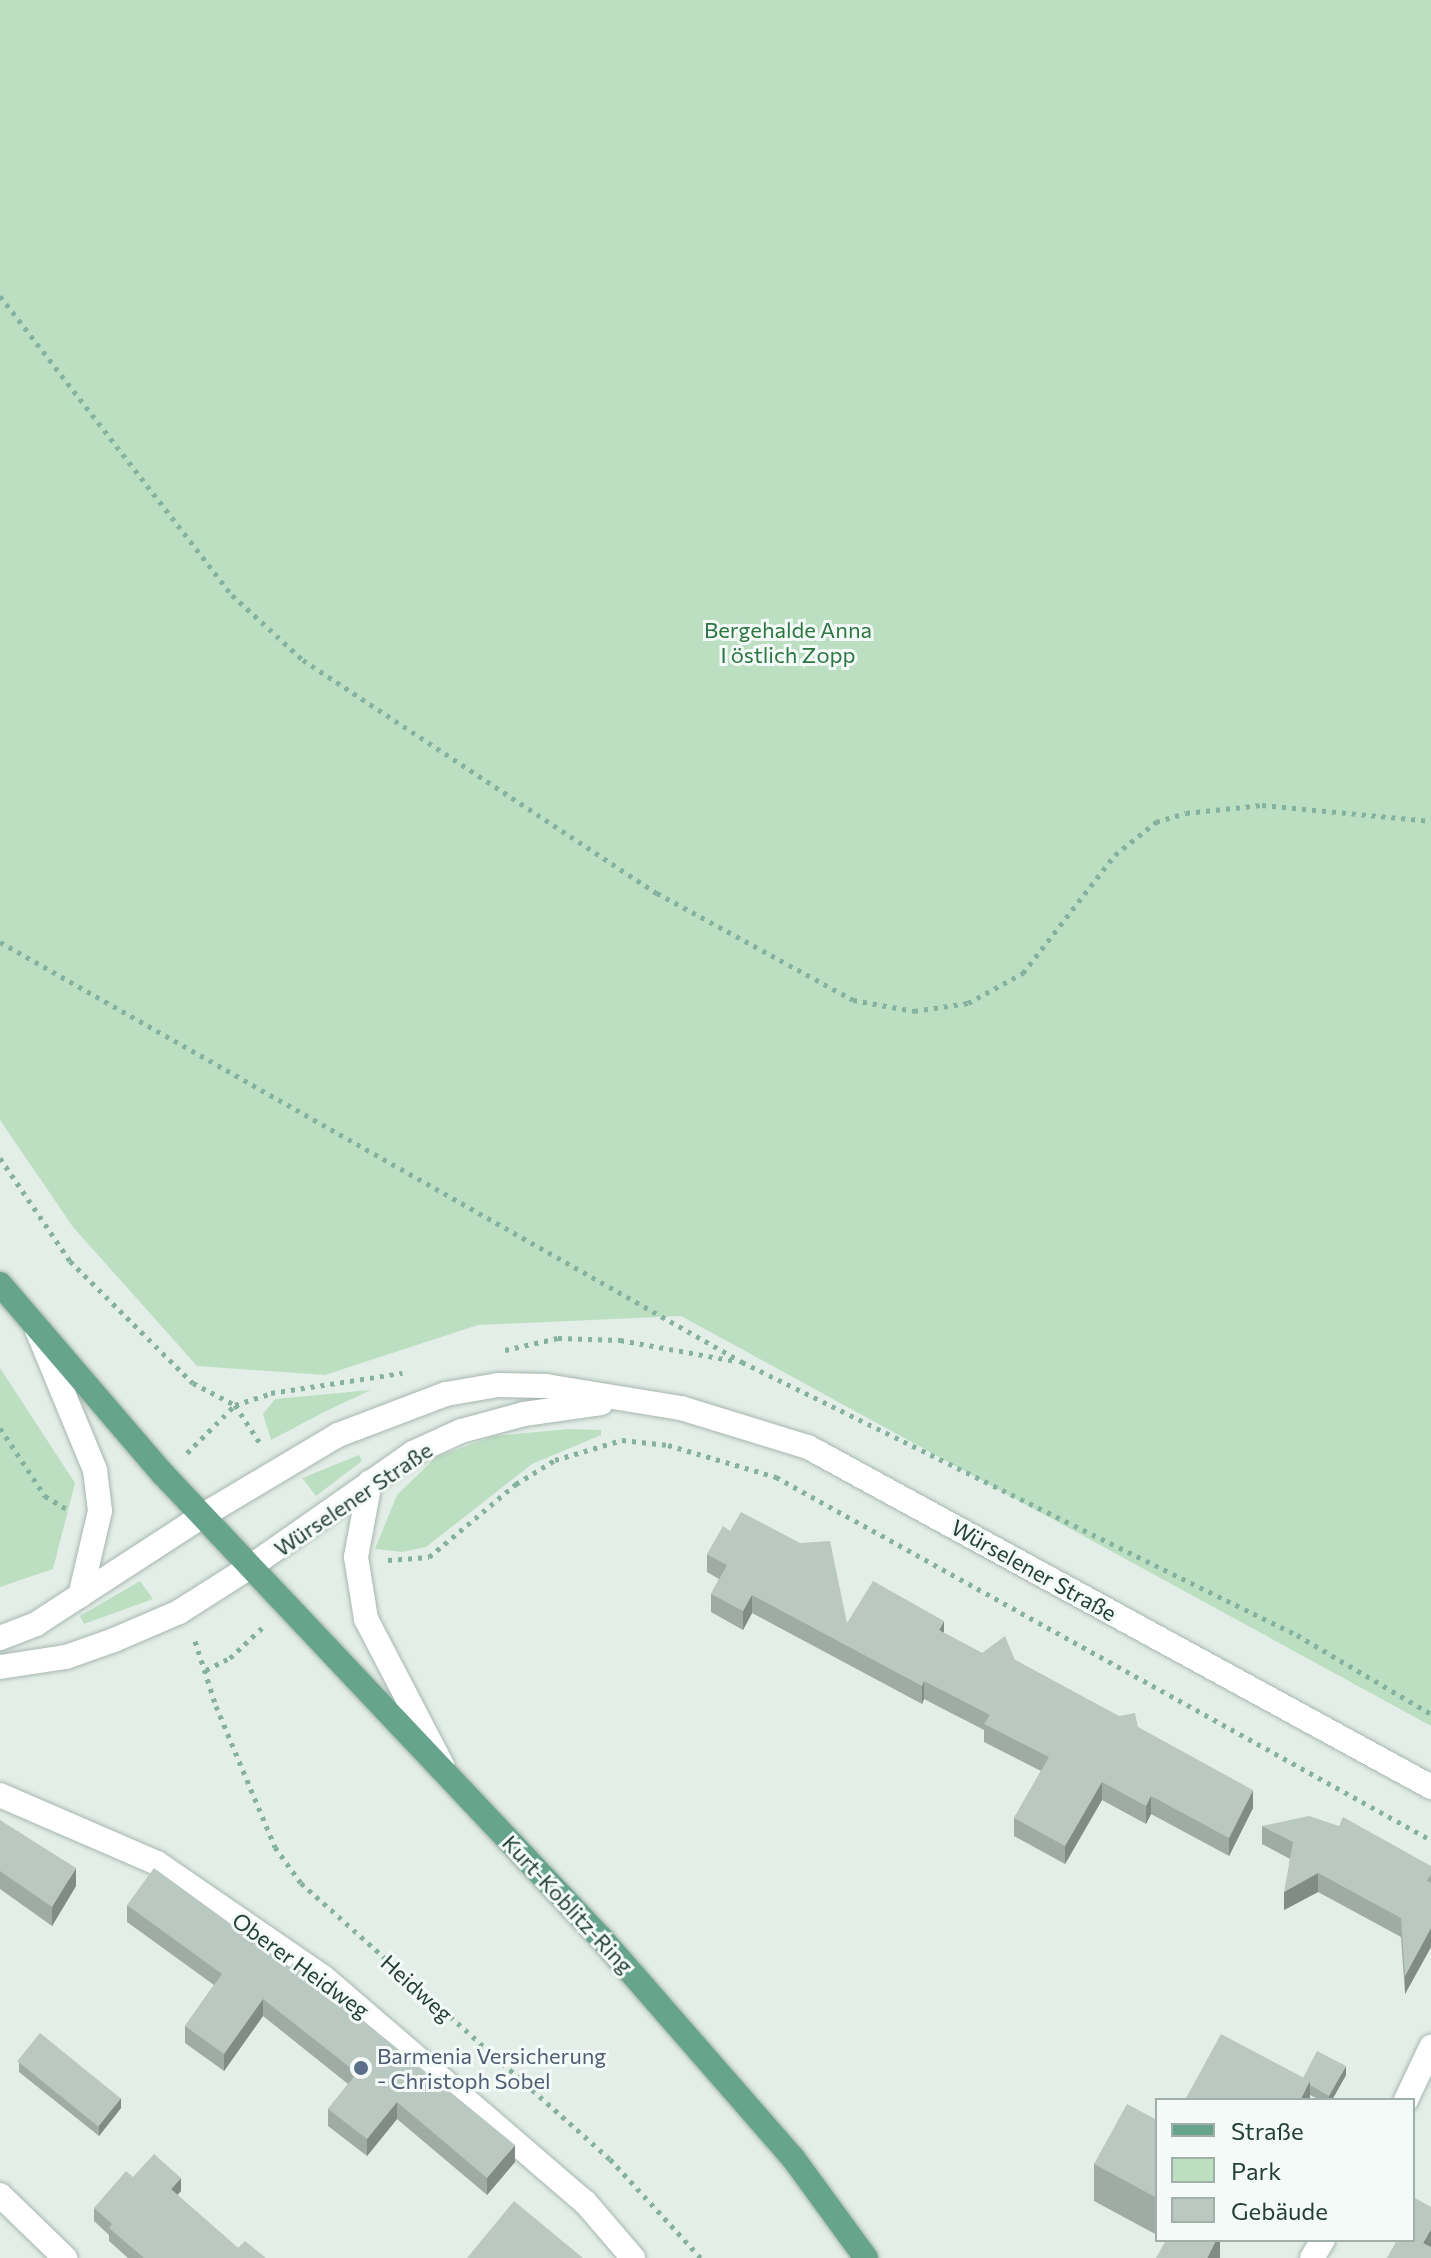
<!DOCTYPE html>
<meta charset="utf-8">
<style>
body{margin:0}
#map{position:relative;width:1431px;height:2258px;overflow:hidden;background:#e4eee8;font-family:Commissioner,sans-serif}
div>[style]{position:absolute}
.green>*{inset:0;background:#bcdfc2}
.path>*{height:5px;margin-top:-2.5px;transform-origin:0;background:repeating-linear-gradient(90deg,#84b29f 0 4px,transparent 0 10px)}
.roads{filter:drop-shadow(0 0 2px #a6b6af) drop-shadow(0 0 2px #a6b6af)}
.street>*{height:24px;margin:-12px;padding:0 12px;transform-origin:12px;border-radius:12px;background:#fff}
.secondary>*{height:24px;margin:-12px;padding:0 12px;transform-origin:12px;border-radius:12px;background:#fff}
.primary>*{height:24px;margin:-12px;padding:0 12px;transform-origin:12px;border-radius:12px;background:#67a48e}
.wall>*{inset:0;background:#9faca6}
.shaded-wall>*{inset:0;background:#828c87}
.building>*{inset:0;background:#b9c8c1;transform-origin:0 0}
.dots>*{width:22px;height:22px;translate:-50% -50%;box-sizing:border-box;border:4px solid #f4faf7;border-radius:50%}
span{translate:-50% -50%;white-space:nowrap;text-align:center;line-height:1.15;-webkit-text-stroke:6px #f4faf7;paint-order:stroke}
.park-label{font-size:22px;color:#2c7741}
.street-label{font-size:22px;color:#234035}
.service-label{font-size:22px;color:#4e5e75}
.left{translate:0 -50%;text-align:left}
.legend{position:absolute;left:1155px;top:2098px;width:260px;height:144px;box-sizing:border-box;background:#f4faf7;border:2px solid #a0b0a9;margin:0;padding:10px 14px;list-style:none;font-size:24px;color:#234035}
.legend li{display:flex;align-items:center;gap:16px;height:40px}
.legend b{width:40px;border:2px solid #a0b0a9}
</style>
<div id="map">
<div class="green">
<div style="clip-path:polygon(0 0,1431px 0,1431px 1726px,681px 1316px,478px 1325px,325px 1375px,197px 1366px,73px 1227px,0 1120px)"></div>
<div style="clip-path:polygon(0 1368px,75px 1483px,53px 1569px,0 1587px)"></div>
<div style="clip-path:polygon(371px 1390px,326px 1411px,271px 1440px,263px 1414px,275px 1399px)"></div>
<div style="clip-path:polygon(568px 1429px,601px 1430px,601px 1435px,532px 1464px,426px 1547px,402px 1552px,375px 1549px,397px 1495px,436px 1457px,495px 1436px)"></div>
<div style="clip-path:polygon(359px 1455px,362px 1461px,316px 1496px,302px 1478px)"></div>
<div style="clip-path:polygon(140px 1581px,153px 1599px,84px 1624px,80px 1616px)"></div>
</div>
<div class="path">
<div style="left:0;top:296px;width:378px;rotate:52.2deg"></div>
<div style="left:232px;top:595px;width:96px;rotate:42.5deg"></div>
<div style="left:303px;top:660px;width:424px;rotate:33.4deg"></div>
<div style="left:657px;top:893px;width:223px;rotate:28.6deg"></div>
<div style="left:853px;top:1000px;width:62px;rotate:10.2deg"></div>
<div style="left:914px;top:1011px;width:55px;rotate:-8.4deg"></div>
<div style="left:968px;top:1003px;width:63px;rotate:-28.6deg"></div>
<div style="left:1023px;top:973px;width:150px;rotate:-52.1deg"></div>
<div style="left:1115px;top:855px;width:53px;rotate:-38.8deg"></div>
<div style="left:1156px;top:822px;width:31px;rotate:-17deg"></div>
<div style="left:1186px;top:813px;width:76px;rotate:-6deg"></div>
<div style="left:1262px;top:805px;width:170px;rotate:5.4deg"></div>
<div style="left:0;top:942px;width:853px;rotate:29.51deg"></div>
<div style="left:742px;top:1362px;width:619px;rotate:26.19deg"></div>
<div style="left:1297px;top:1635px;width:156px;rotate:30.5deg"></div>
<div style="left:0;top:1158px;width:125px;rotate:55.8deg"></div>
<div style="left:70px;top:1261px;width:173px;rotate:44.8deg"></div>
<div style="left:193px;top:1383px;width:47px;rotate:27.6deg"></div>
<div style="left:235px;top:1405px;width:45px;rotate:56.7deg"></div>
<div style="left:505px;top:1350px;width:54px;rotate:-12.8deg"></div>
<div style="left:558px;top:1338px;width:62px;rotate:1.8deg"></div>
<div style="left:620px;top:1340px;width:118px;rotate:10.3deg"></div>
<div style="left:0;top:1428px;width:82px;rotate:56.5deg"></div>
<div style="left:45px;top:1496px;width:26px;rotate:31deg"></div>
<div style="left:187px;top:1453px;width:68px;rotate:-45deg"></div>
<div style="left:235px;top:1405px;width:38px;rotate:-18deg"></div>
<div style="left:271px;top:1393px;width:133px;rotate:-8.7deg"></div>
<div style="left:388px;top:1560px;width:41px;rotate:-4.2deg"></div>
<div style="left:429px;top:1557px;width:114px;rotate:-40deg"></div>
<div style="left:516px;top:1484px;width:46px;rotate:-31.6deg"></div>
<div style="left:555px;top:1460px;width:70px;rotate:-16.6deg"></div>
<div style="left:622px;top:1440px;width:46px;rotate:6.2deg"></div>
<div style="left:668px;top:1445px;width:113px;rotate:16.5deg"></div>
<div style="left:776px;top:1477px;width:749px;rotate:29deg"></div>
<div style="left:195px;top:1641px;width:68px;rotate:72.1deg"></div>
<div style="left:216px;top:1706px;width:153px;rotate:67.3deg"></div>
<div style="left:275px;top:1847px;width:44px;rotate:54.2deg"></div>
<div style="left:301px;top:1883px;width:414px;rotate:41.8deg"></div>
<div style="left:610px;top:2159px;width:134px;rotate:47.4deg"></div>
<div style="left:206px;top:1670px;width:27px;rotate:-27deg"></div>
<div style="left:230px;top:1658px;width:48px;rotate:-43.3deg"></div>
</div>
<div class="roads">
<div class="street">
<div style="left:37px;top:1330px;width:152px;rotate:67.5deg"></div>
<div style="left:95px;top:1470px;width:41px;rotate:83deg"></div>
<div style="left:100px;top:1511px;width:87px;rotate:103.2deg"></div>
<div style="left:0;top:1638px;width:39px;rotate:-21deg"></div>
<div style="left:36px;top:1624px;width:198px;rotate:-33deg"></div>
<div style="left:0;top:1667px;width:67px;rotate:-8.6deg"></div>
<div style="left:66px;top:1657px;width:51px;rotate:-19.5deg"></div>
<div style="left:114px;top:1640px;width:71px;rotate:-23.3deg"></div>
<div style="left:179px;top:1612px;width:84px;rotate:-32.4deg"></div>
<div style="left:0;top:1795px;width:171px;rotate:23.4deg"></div>
<div style="left:157px;top:1863px;width:201px;rotate:34.5deg"></div>
<div style="left:323px;top:1977px;width:345px;rotate:40.7deg"></div>
<div style="left:585px;top:2202px;width:74px;rotate:49.4deg"></div>
<div style="left:1406px;top:2100px;width:59px;rotate:-64.7deg"></div>
<div style="left:0;top:2195px;width:91px;rotate:44.1deg"></div>
<div style="left:1312px;top:2258px;width:21px;rotate:-59deg"></div>
</div>
<div class="secondary">
<div style="left:370px;top:1482px;width:76px;rotate:100.6deg"></div>
<div style="left:356px;top:1557px;width:63px;rotate:80.8deg"></div>
<div style="left:366px;top:1619px;width:165px;rotate:62.5deg"></div>
<div style="left:202px;top:1516px;width:158px;rotate:-30.8deg"></div>
<div style="left:338px;top:1435px;width:116px;rotate:-20.8deg"></div>
<div style="left:446px;top:1394px;width:53px;rotate:-9.8deg"></div>
<div style="left:498px;top:1385px;width:48px;rotate:1.2deg"></div>
<div style="left:546px;top:1386px;width:137px;rotate:9.3deg"></div>
<div style="left:681px;top:1408px;width:133px;rotate:17.1deg"></div>
<div style="left:808px;top:1447px;width:710px;rotate:28.62deg"></div>
<div style="left:250px;top:1567px;width:199px;rotate:-35deg"></div>
<div style="left:413px;top:1453px;width:53px;rotate:-24.6deg"></div>
<div style="left:461px;top:1431px;width:65px;rotate:-15.1deg"></div>
<div style="left:524px;top:1414px;width:78px;rotate:-8.1deg"></div>
</div>
<div class="primary">
<div style="left:0;top:1284px;width:250px;rotate:49.4deg"></div>
<div style="left:163px;top:1474px;width:638px;rotate:46.65deg"></div>
<div style="left:601px;top:1938px;width:292px;rotate:48.9deg"></div>
<div style="left:793px;top:2158px;width:124px;rotate:53.9deg"></div>
</div>
</div>
<div class="wall">
<div style="clip-path:polygon(707px 1554px,847px 1623px,944px 1633px,982px 1653px,1015px 1660px,1138px 1727px,1253px 1808px,1229px 1856px,1151px 1814px,1146px 1824px,1102px 1800px,1065px 1864px,1014px 1836px,1014px 1818px,1041px 1771px,984px 1742px,984px 1730px,924px 1699px,922px 1704px,752px 1613px,743px 1630px,711px 1612px,711px 1594px,719px 1579px,707px 1572px)"></div>
<div style="clip-path:polygon(0 1820px,76px 1886px,52px 1926px,0 1889px)"></div>
<div style="clip-path:polygon(1262px 1826px,1431px 1866px,1431px 1947px,1405px 1994px,1401px 1937px,1318px 1892px,1284px 1910px,1290px 1859px,1262px 1844px)"></div>
<div style="clip-path:polygon(127px 1905px,515px 2162px,487px 2195px,397px 2119px,367px 2156px,328px 2126px,328px 2109px,348px 2084px,263px 2016px,224px 2071px,185px 2043px,185px 2026px,214px 1985px,127px 1922px)"></div>
<div style="clip-path:polygon(19px 2062px,121px 2108px,99px 2136px,19px 2072px)"></div>
<div style="clip-path:polygon(1346px 2075px,1332px 2100px,1320px 2100px,1310px 2095px,1310px 2100px,1303px 2078px)"></div>
<div style="clip-path:polygon(1157px 2120px,1157px 2235px,1094px 2201px,1094px 2164px)"></div>
<div style="clip-path:polygon(181px 2191px,177px 2195px,238px 2248px,266px 2258px,128px 2258px,109px 2241px,109px 2235px,94px 2221px,94px 2208px)"></div>
</div>
<div class="shaded-wall">
<div style="clip-path:polygon(752px 1595px,752px 1613px,743px 1630px,743px 1611px)"></div>
<div style="clip-path:polygon(944px 1621px,944px 1639px,939px 1630px)"></div>
<div style="clip-path:polygon(924px 1681px,924px 1699px,922px 1704px,922px 1686px)"></div>
<div style="clip-path:polygon(1102px 1782px,1102px 1800px,1065px 1864px,1065px 1846px)"></div>
<div style="clip-path:polygon(1253px 1790px,1253px 1808px,1229px 1856px,1229px 1838px)"></div>
<div style="clip-path:polygon(1151px 1796px,1151px 1814px,1146px 1824px,1146px 1806px)"></div>
<div style="clip-path:polygon(76px 1868px,76px 1886px,52px 1926px,52px 1907px)"></div>
<div style="clip-path:polygon(1318px 1873px,1318px 1892px,1284px 1910px,1284px 1892px)"></div>
<div style="clip-path:polygon(1431px 1928px,1431px 1947px,1405px 1994px,1405px 1976px)"></div>
<div style="clip-path:polygon(263px 1999px,263px 2016px,224px 2071px,224px 2054px)"></div>
<div style="clip-path:polygon(1346px 2066px,1346px 2075px,1332px 2100px,1329px 2100px,1329px 2096px)"></div>
<div style="clip-path:polygon(1310px 2081px,1310px 2100px,1300px 2100px)"></div>
<div style="clip-path:polygon(121px 2098px,121px 2108px,99px 2136px,99px 2126px)"></div>
<div style="clip-path:polygon(397px 2102px,397px 2119px,367px 2156px,367px 2139px)"></div>
<div style="clip-path:polygon(515px 2145px,515px 2162px,487px 2195px,487px 2178px)"></div>
<div style="clip-path:polygon(181px 2178px,181px 2191px,171px 2202px,171px 2189px)"></div>
<div style="clip-path:polygon(1431px 2229px,1431px 2246px,1424px 2258px,1423px 2243px)"></div>
<div style="clip-path:polygon(1216px 2240px,1220px 2240px,1220px 2258px,1207px 2258px)"></div>
</div>
<div class="building">
<div style="clip-path:polygon(741px 1512px,800px 1543px,830px 1541px,847px 1623px,873px 1581px,944px 1621px,939px 1630px,982px 1653px,1005px 1636px,1015px 1660px,1119px 1716px,1135px 1713px,1138px 1727px,1253px 1790px,1229px 1838px,1151px 1796px,1146px 1806px,1102px 1782px,1065px 1846px,1014px 1818px,1049px 1757px,984px 1724px,990px 1715px,924px 1681px,922px 1686px,752px 1595px,743px 1611px,711px 1594px,727px 1565px,707px 1554px,723px 1526px,730px 1531px)"></div>
<div style="clip-path:polygon(1309px 1816px,1339px 1826px,1343px 1817px,1431px 1866px,1431px 1874px,1427px 1881px,1431px 1883px,1431px 1928px,1405px 1976px,1401px 1918px,1318px 1873px,1284px 1892px,1293px 1842px,1262px 1826px)"></div>
<div style="clip-path:polygon(0 1820px,76px 1868px,52px 1907px,0 1871px)"></div>
<div style="clip-path:polygon(154px 1868px,290px 1967px,293px 1963px,515px 2145px,487px 2178px,397px 2102px,367px 2139px,328px 2109px,357px 2073px,263px 1999px,224px 2054px,185px 2026px,222px 1974px,127px 1905px)"></div>
<div style="left:40px;top:2033px;width:104px;height:36px;rotate:39deg"></div>
<div style="clip-path:polygon(1221px 2034px,1310px 2081px,1300px 2100px,1185px 2100px)"></div>
<div style="clip-path:polygon(1317px 2051px,1346px 2066px,1329px 2096px,1310px 2085px,1310px 2081px,1303px 2078px)"></div>
<div style="clip-path:polygon(1127px 2104px,1157px 2120px,1157px 2198px,1094px 2164px)"></div>
<div style="clip-path:polygon(154px 2154px,181px 2178px,171px 2189px,238px 2248px,245px 2241px,266px 2258px,144px 2258px,109px 2228px,112px 2224px,94px 2208px,126px 2171px,133px 2177px)"></div>
<div style="clip-path:polygon(1413px 2197px,1431px 2207px,1431px 2229px,1423px 2243px,1431px 2247px,1431px 2258px,1387px 2258px,1397px 2240px,1413px 2240px)"></div>
<div style="clip-path:polygon(514px 2201px,583px 2258px,467px 2258px)"></div>
<div style="clip-path:polygon(1166px 2240px,1216px 2240px,1207px 2258px,1156px 2258px)"></div>
</div>
<div class="dots">
<div style="left:361px;top:2068px;background:#5c6f8a"></div>
</div>
<div class="park-label">
<span style="left:788px;top:642px">Bergehalde Anna<br>I östlich Zopp</span>
</div>
<div class="street-label">
<span style="left:353px;top:1499px;rotate:-34deg">Würselener Straße</span>
<span style="left:1034px;top:1570px;rotate:29deg">Würselener Straße</span>
<span style="left:568px;top:1904px;rotate:47deg">Kurt-Koblitz-Ring</span>
<span style="left:301px;top:1965px;rotate:36deg">Oberer Heidweg</span>
<span style="left:417px;top:1988px;rotate:42deg">Heidweg</span>
</div>
<div class="service-label">
<span class="left" style="left:377px;top:2068px">Barmenia Versicherung<br>- Christoph Sobel</span>
</div>
<ul class="legend">
<li><b style="height:10px;background:#67a48e"></b>Straße</li>
<li><b style="height:22px;background:#bcdfc2"></b>Park</li>
<li><b style="height:22px;background:#b9c8c1"></b>Gebäude</li>
</ul>
</div>
